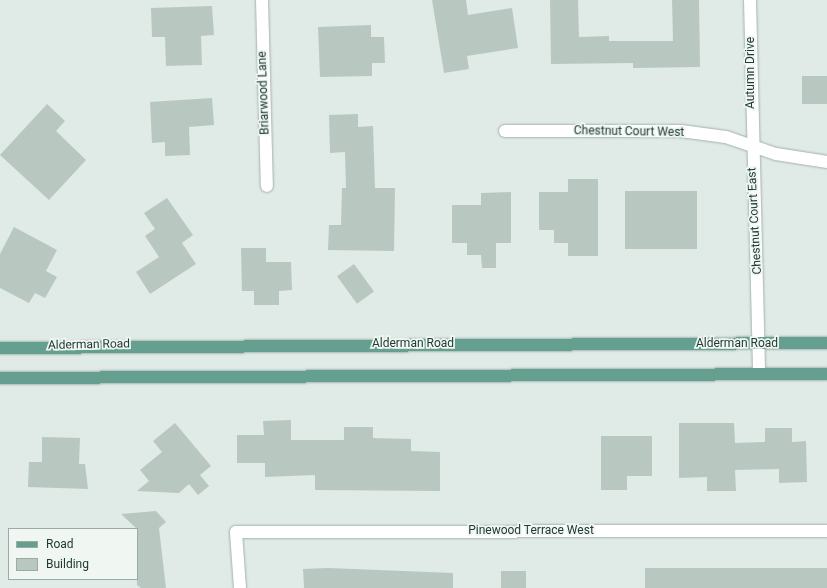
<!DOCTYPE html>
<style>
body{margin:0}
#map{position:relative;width:827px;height:588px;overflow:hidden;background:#e0eae6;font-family:Roboto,sans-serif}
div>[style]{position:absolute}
.building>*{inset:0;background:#b8c8c1;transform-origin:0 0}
.roads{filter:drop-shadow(0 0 1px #a3b2ad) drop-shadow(0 0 1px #a3b2ad)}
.minor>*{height:12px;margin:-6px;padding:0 6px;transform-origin:6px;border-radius:6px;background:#fff}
.major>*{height:12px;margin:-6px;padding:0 6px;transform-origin:6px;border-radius:6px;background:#659f90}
span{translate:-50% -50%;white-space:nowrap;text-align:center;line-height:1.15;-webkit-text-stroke:3.5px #f0f7f3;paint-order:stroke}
.street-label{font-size:12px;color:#213a33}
.legend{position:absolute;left:8px;top:528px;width:130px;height:52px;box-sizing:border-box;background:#f0f7f3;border:1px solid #9daba6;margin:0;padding:5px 7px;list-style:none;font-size:12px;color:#213a33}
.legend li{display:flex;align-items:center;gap:8px;height:20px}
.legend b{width:20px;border:1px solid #9daba6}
</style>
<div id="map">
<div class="building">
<div style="clip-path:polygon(432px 0,466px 0,468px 15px,512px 8px,518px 48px,467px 56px,469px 69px,444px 73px)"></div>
<div style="clip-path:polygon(550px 0,578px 0,579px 37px,609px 36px,609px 41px,673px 41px,672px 0,699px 0,700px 67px,633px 68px,633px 63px,551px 64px)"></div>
<div style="clip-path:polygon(212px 6px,214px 35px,201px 36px,202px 65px,166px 66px,165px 37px,152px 37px,151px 8px)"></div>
<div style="clip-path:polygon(371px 25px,371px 37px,384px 37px,385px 63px,372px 63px,372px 76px,320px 77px,318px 27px)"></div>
<div style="left:827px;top:76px;width:28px;height:25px;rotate:90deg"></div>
<div style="clip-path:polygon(212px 98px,214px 125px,189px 127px,190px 155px,165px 156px,165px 142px,152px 143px,150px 102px)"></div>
<div style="clip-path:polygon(47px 104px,65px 121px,56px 131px,86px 160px,49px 200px,0 155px)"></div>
<div style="clip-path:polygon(358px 114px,358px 127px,373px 126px,375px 188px,395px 188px,394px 251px,328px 250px,329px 225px,341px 225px,342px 188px,346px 188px,345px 152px,330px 153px,329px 115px)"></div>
<div style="clip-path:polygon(568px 179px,598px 179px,598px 256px,568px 256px,568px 243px,554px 243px,554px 230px,539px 230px,539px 192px,568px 192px)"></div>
<div style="left:625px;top:191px;width:72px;height:58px"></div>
<div style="clip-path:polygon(511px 192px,511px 243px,496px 243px,496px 268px,482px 268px,481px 255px,467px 255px,467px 243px,452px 243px,452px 205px,481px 205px,481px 193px)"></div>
<div style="clip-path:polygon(167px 198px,193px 235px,182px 243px,196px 264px,150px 294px,136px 272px,159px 257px,145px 236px,155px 229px,144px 213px)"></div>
<div style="clip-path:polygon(14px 227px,57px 250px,46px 271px,57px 277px,45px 298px,35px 293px,29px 303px,0 288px,0 254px)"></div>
<div style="clip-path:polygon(241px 248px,266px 248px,266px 262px,291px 262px,292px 290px,279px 291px,279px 305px,254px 305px,254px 291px,242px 291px)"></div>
<div style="left:354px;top:264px;width:34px;height:21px;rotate:54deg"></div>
<div style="clip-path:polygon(291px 420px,291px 440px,344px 440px,344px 427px,373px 427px,373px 438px,411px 439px,411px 451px,440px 452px,440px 491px,315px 490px,315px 475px,265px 477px,265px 463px,237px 463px,237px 435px,264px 435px,263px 421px)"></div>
<div style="clip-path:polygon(175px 423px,211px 466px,200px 475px,209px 486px,198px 495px,189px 484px,179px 493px,137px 491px,149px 481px,140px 470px,162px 452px,153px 441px)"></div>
<div style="clip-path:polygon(679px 423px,734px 423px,735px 443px,765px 442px,765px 428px,792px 428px,792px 442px,806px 441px,807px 482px,779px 483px,779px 469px,735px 470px,736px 491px,707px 491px,707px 477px,679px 478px)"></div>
<div style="clip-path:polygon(601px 436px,652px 436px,652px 476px,627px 476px,627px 490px,601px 490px)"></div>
<div style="clip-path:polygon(42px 437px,80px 438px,79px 464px,85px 464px,88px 489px,28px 487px,29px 462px,42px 462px)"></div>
<div style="clip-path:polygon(156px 511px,166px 522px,159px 528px,166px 588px,141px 588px,137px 585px,137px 529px,121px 514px)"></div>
<div style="clip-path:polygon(328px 568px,453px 573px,453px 588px,304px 588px,303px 569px)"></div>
<div style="left:645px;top:568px;width:182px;height:20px"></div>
<div style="left:526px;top:571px;width:17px;height:25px;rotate:90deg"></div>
</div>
<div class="roads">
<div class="minor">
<div style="left:262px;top:0;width:186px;rotate:88.5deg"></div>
<div style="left:750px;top:0;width:374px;rotate:88.6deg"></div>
<div style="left:505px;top:131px;width:176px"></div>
<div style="left:681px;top:131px;width:45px;rotate:7.6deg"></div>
<div style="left:726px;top:137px;width:53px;rotate:18.8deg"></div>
<div style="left:776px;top:154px;width:52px;rotate:8.9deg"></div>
<div style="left:240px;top:588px;width:56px;rotate:-94.1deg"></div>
<div style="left:236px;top:532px;width:591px;rotate:-0.1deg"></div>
</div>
<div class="major">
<div style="left:0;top:348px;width:827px;rotate:-0.35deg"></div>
<div style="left:0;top:378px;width:827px;rotate:-0.28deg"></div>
</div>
</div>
<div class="street-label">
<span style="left:751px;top:73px;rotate:-90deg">Autumn Drive</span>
<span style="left:264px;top:93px;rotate:-92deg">Briarwood Lane</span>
<span style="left:629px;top:132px;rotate:1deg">Chestnut Court West</span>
<span style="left:755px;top:221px;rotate:-93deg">Chestnut Court East</span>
<span style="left:413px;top:344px">Alderman Road</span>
<span style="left:737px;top:344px">Alderman Road</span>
<span style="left:89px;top:345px;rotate:-1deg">Alderman Road</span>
<span style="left:531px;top:531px">Pinewood Terrace West</span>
</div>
<ul class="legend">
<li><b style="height:5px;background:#659f90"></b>Road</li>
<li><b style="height:11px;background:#b8c8c1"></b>Building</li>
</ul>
</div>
